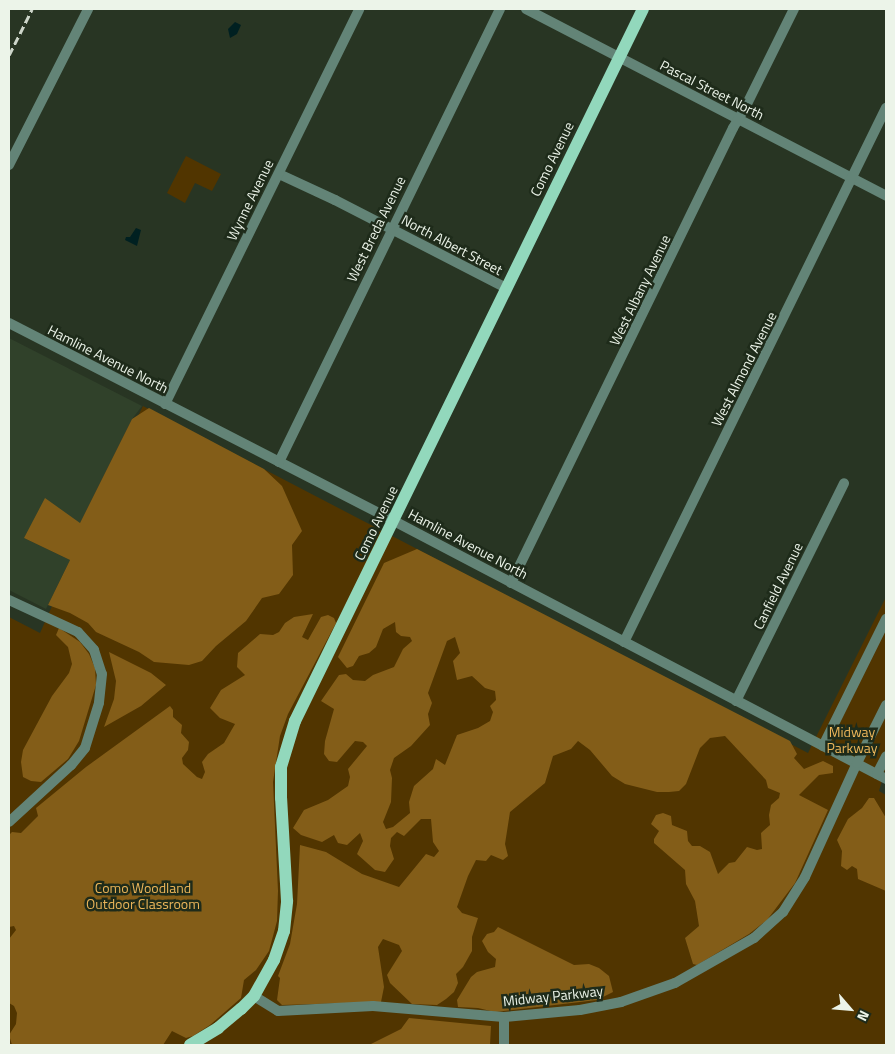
<!DOCTYPE html>
<style>
body{margin:0}
#map{position:relative;width:895px;height:1054px;overflow:hidden;background:#283523;font-family:"Titillium Web",sans-serif}
div>[style]{position:absolute}
.built>*{inset:0;background:#30412a}
.green>*{inset:0;background:#513500}
.forest>*{inset:0;background:#835d18}
.water>*{inset:0;background:#002021}
.minor>*{height:10px;margin:-5px;padding:0 5px;transform-origin:5px;border-radius:5px;background:#638477}
.major>*{height:12px;margin:-6px;padding:0 6px;transform-origin:6px;border-radius:6px;background:#92d8bc}
.rail>*{height:2.5px;margin-top:-1.25px;transform-origin:0;background:repeating-linear-gradient(90deg,#ced6ca 0 8px,transparent 0 12px)}
span{translate:-50% -50%;white-space:nowrap;text-align:center;line-height:1.15;-webkit-text-stroke:5px #1e2b1a;paint-order:stroke}
.street-label{font-size:14px;color:#ecf4e9}
.park-label{font-size:14px;color:#ecb65a}
.frame{position:absolute;inset:0;border:10px solid #ecf4e9;pointer-events:none}
.north{position:absolute;left:825px;top:984px;width:50px;height:50px;-webkit-text-stroke:4px #1e2b1a;paint-order:stroke;rotate:117deg;font-size:14px;font-weight:700;line-height:20px;text-align:center;color:#ecf4e9}
.north::after{content:'';display:block;margin:auto;width:18px;height:22px;background:#ecf4e9;clip-path:polygon(50% 0,100% 100%,50% 72%,0 100%)}
</style>
<div id="map">
<div class="built">
<div style="clip-path:polygon(9px 338px,142px 406px,132px 419px,80px 523px,24px 538px,70px 560px,46px 609px,9px 590px)"></div>
</div>
<div class="green">
<div style="clip-path:polygon(186px 156px,221px 174px,212px 191px,195px 183px,185px 203px,167px 193px)"></div>
<div style="clip-path:polygon(143px 406px,808px 753px,886px 597px,886px 767px,879px 791px,886px 795px,886px 1045px,9px 1045px,9px 617px,40px 633px,72px 561px,83px 525px)"></div>
</div>
<div class="forest">
<div style="clip-path:polygon(149px 408px,264px 469px,282px 486px,302px 531px,292px 545px,293px 575px,279px 594px,262px 598px,246px 621px,216px 646px,202px 661px,189px 665px,154px 662px,139px 652px,96px 632px,88px 623px,70px 613px,48px 605px,70px 560px,24px 538px,45px 498px,80px 523px,132px 419px)"></div>
<div style="clip-path:polygon(evenodd,417px 549px,790px 741px,797px 754px,794px 758px,804px 769px,823px 761px,833px 766px,833px 773px,819px 775px,799px 795px,828px 810px,795px 883px,767px 920px,749px 934px,697px 965px,693px 964px,685px 938px,699px 926px,695px 901px,686px 884px,685px 870px,654px 843px,654px 839px,659px 831px,651px 824px,656px 815px,663px 813px,671px 816px,672px 825px,687px 831px,688px 841px,692px 846px,700px 846px,710px 852px,718px 874px,729px 863px,735px 862px,747px 847px,757px 850px,762px 849px,761px 833px,770px 825px,769px 815px,771px 805px,779px 798px,780px 793px,768px 788px,766px 780px,725px 736px,710px 738px,700px 748px,686px 784px,679px 791px,669px 792px,657px 792px,625px 784px,612px 776px,590px 750px,578px 741px,571px 749px,553px 756px,545px 783px,510px 812px,505px 844px,508px 856px,503px 860px,491px 855px,486px 861px,476px 860px,468px 876px,457px 907px,462px 913px,478px 918px,472px 937px,472px 951px,463px 967px,456px 974px,458px 983px,454px 992px,446px 999px,437px 1005px,412px 1004px,390px 983px,387px 975px,402px 951px,399px 945px,383px 939px,378px 947px,384px 987px,381px 1002px,282px 1005px,277px 1000px,280px 978px,278px 976px,290px 944px,297px 904px,300px 845px,326px 852px,362px 874px,399px 887px,426px 854px,434px 857px,439px 851px,433px 842px,431px 819px,421px 819px,404px 836px,397px 832px,391px 838px,390px 846px,394px 859px,385px 872px,375px 870px,357px 854px,363px 841px,360px 833px,347px 845px,338px 843px,334px 835px,322px 842px,301px 835px,293px 828px,304px 810px,328px 800px,348px 786px,350px 777px,348px 769px,367px 746px,363px 742px,355px 741px,337px 762px,329px 761px,324px 754px,325px 741px,334px 709px,321px 701px,339px 675px,346px 674px,353px 680px,365px 681px,373px 675px,394px 667px,403px 649px,412px 641px,410px 637px,401px 636px,396px 632px,395px 622px,383px 629px,376px 647px,369px 653px,359px 656px,353px 666px,347px 668px,338px 657px,384px 563px,417px 549px,455px 637px,460px 653px,453px 661px,457px 680px,472px 676px,485px 688px,495px 691px,496px 700px,490px 706px,493px 712px,490px 721px,478px 728px,457px 735px,445px 765px,436px 759px,433px 769px,414px 786px,409px 802px,410px 813px,393px 827px,386px 829px,383px 822px,391px 802px,392px 778px,390px 770px,394px 758px,411px 746px,430px 725px,428px 714px,432px 703px,428px 693px,447px 641px,455px 637px)"></div>
<div style="clip-path:polygon(313px 614px,302px 637px,308px 640px,321px 617px,328px 615px,334px 618px,336px 623px,288px 714px,280px 736px,273px 782px,278px 891px,277px 921px,269px 951px,256px 970px,244px 980px,241px 998px,210px 1025px,193px 1036px,186px 1038px,172px 1031px,163px 1045px,12px 1045px,9px 1035px,16px 1024px,17px 1013px,14px 1006px,9px 1003px,9px 939px,16px 930px,14px 926px,9px 927px,9px 835px,12px 832px,21px 833px,38px 816px,36px 808px,86px 767px,170px 706px,173px 710px,173px 717px,182px 725px,181px 733px,189px 742px,188px 750px,182px 758px,183px 764px,197px 777px,202px 779px,205px 772px,202px 762px,208px 754px,224px 743px,235px 724px,220px 718px,210px 708px,221px 690px,245px 675px,237px 667px,238px 653px,260px 634px,273px 635px,279px 632px,285px 623px,294px 617px)"></div>
<div style="clip-path:polygon(59px 628px,80px 642px,89px 654px,95px 668px,96px 685px,79px 741px,68px 759px,41px 782px,31px 781px,23px 777px,21px 762px,23px 750px,52px 696px,69px 673px,72px 664px,68px 647px,56px 635px)"></div>
<div style="clip-path:polygon(109px 652px,151px 673px,166px 685px,141px 706px,104px 727px,114px 699px,116px 681px)"></div>
<div style="clip-path:polygon(869px 798px,874px 798px,886px 818px,886px 891px,858px 879px,857px 869px,852px 866px,847px 870px,841px 866px,842px 851px,837px 840px,848px 819px,862px 808px)"></div>
<div style="clip-path:polygon(498px 927px,574px 965px,589px 964px,599px 968px,609px 976px,613px 992px,597px 1000px,495px 1012px,478px 1008px,458px 1007px,457px 1000px,471px 977px,477px 972px,495px 967px,496px 959px,488px 952px,482px 941px,487px 934px,494px 932px)"></div>
<div style="clip-path:polygon(409px 1018px,491px 1026px,490px 1045px,369px 1045px,401px 1029px)"></div>
</div>
<div class="water">
<div style="clip-path:polygon(235px 22px,241px 25px,237px 34px,230px 38px,228px 29px)"></div>
<div style="clip-path:polygon(136px 228px,141px 230px,137px 246px,125px 240px,126px 237px,130px 237px)"></div>
</div>
<div class="minor">
<div style="left:526px;top:9px;width:406px;rotate:27.4deg"></div>
<div style="left:9px;top:165px;width:175px;rotate:-63.1deg"></div>
<div style="left:279px;top:174px;width:62px;rotate:24.9deg"></div>
<div style="left:335px;top:200px;width:192px;rotate:27.2deg"></div>
<div style="left:9px;top:323px;width:433px;rotate:27.2deg"></div>
<div style="left:394px;top:521px;width:556px;rotate:27.67deg"></div>
<div style="left:165px;top:404px;width:440px;rotate:-63.8deg"></div>
<div style="left:279px;top:462px;width:504px;rotate:-63.99deg"></div>
<div style="left:511px;top:583px;width:506px;rotate:-63.99deg"></div>
<div style="left:733px;top:128px;width:21px;rotate:-59deg"></div>
<div style="left:744px;top:110px;width:113px;rotate:-63.7deg"></div>
<div style="left:9px;top:600px;width:76px;rotate:24.9deg"></div>
<div style="left:78px;top:632px;width:24px;rotate:48deg"></div>
<div style="left:94px;top:650px;width:25px;rotate:72deg"></div>
<div style="left:102px;top:674px;width:29px;rotate:96deg"></div>
<div style="left:99px;top:703px;width:47px;rotate:107.3deg"></div>
<div style="left:85px;top:748px;width:22px;rotate:129deg"></div>
<div style="left:71px;top:765px;width:84px;rotate:137.4deg"></div>
<div style="left:624px;top:642px;width:595px;rotate:-63.87deg"></div>
<div style="left:736px;top:701px;width:243px;rotate:-63.6deg"></div>
<div style="left:823px;top:746px;width:142px;rotate:-63.6deg"></div>
<div style="left:877px;top:774px;width:20px;rotate:-63deg"></div>
<div style="left:254px;top:996px;width:28px;rotate:32deg"></div>
<div style="left:278px;top:1011px;width:95px;rotate:-3deg"></div>
<div style="left:373px;top:1006px;width:131px;rotate:4.8deg"></div>
<div style="left:504px;top:1017px;width:76px;rotate:-5.3deg"></div>
<div style="left:580px;top:1010px;width:42px;rotate:-11deg"></div>
<div style="left:621px;top:1002px;width:57px;rotate:-19.4deg"></div>
<div style="left:675px;top:983px;width:91px;rotate:-29.7deg"></div>
<div style="left:754px;top:938px;width:39px;rotate:-42deg"></div>
<div style="left:783px;top:912px;width:41px;rotate:-57.8deg"></div>
<div style="left:805px;top:877px;width:125px;rotate:-65.5deg"></div>
<div style="left:857px;top:763px;width:65px;rotate:-63.4deg"></div>
<div style="left:504px;top:1017px;width:28px;rotate:90deg"></div>
</div>
<div class="major">
<div style="left:190px;top:1045px;width:33px;rotate:-31deg"></div>
<div style="left:218px;top:1028px;width:30px;rotate:-40deg"></div>
<div style="left:241px;top:1009px;width:18px;rotate:-45deg"></div>
<div style="left:254px;top:996px;width:41px;rotate:-60.9deg"></div>
<div style="left:274px;top:960px;width:31px;rotate:-71deg"></div>
<div style="left:284px;top:931px;width:30px;rotate:-84deg"></div>
<div style="left:287px;top:901px;width:103px;rotate:-93.3deg"></div>
<div style="left:281px;top:798px;width:31px;rotate:-90deg"></div>
<div style="left:281px;top:767px;width:48px;rotate:-73.1deg"></div>
<div style="left:295px;top:721px;width:792px;rotate:-63.95deg"></div>
</div>
<div class="rail">
<div style="left:9px;top:55px;width:51px;rotate:-63.4deg"></div>
</div>
<div class="street-label">
<span style="left:712px;top:90px;rotate:27deg">Pascal Street North</span>
<span style="left:552px;top:159px;rotate:-64deg">Como Avenue</span>
<span style="left:250px;top:200px;rotate:-64deg">Wynne Avenue</span>
<span style="left:376px;top:229px;rotate:-64deg">West Breda Avenue</span>
<span style="left:452px;top:245px;rotate:28deg">North Albert Street</span>
<span style="left:640px;top:290px;rotate:-64deg">West Albany Avenue</span>
<span style="left:108px;top:359px;rotate:27deg">Hamline Avenue North</span>
<span style="left:744px;top:369px;rotate:-63deg">West Almond Avenue</span>
<span style="left:376px;top:523px;rotate:-64deg">Como Avenue</span>
<span style="left:468px;top:544px;rotate:28deg">Hamline Avenue North</span>
<span style="left:778px;top:586px;rotate:-64deg">Canfield Avenue</span>
<span style="left:553px;top:996px;rotate:-6deg">Midway Parkway</span>
</div>
<div class="park-label">
<span style="left:852px;top:740px">Midway<br>Parkway</span>
<span style="left:143px;top:896px">Como Woodland<br>Outdoor Classroom</span>
</div>
<div class="frame"></div>
<div class="north">N</div>
</div>
